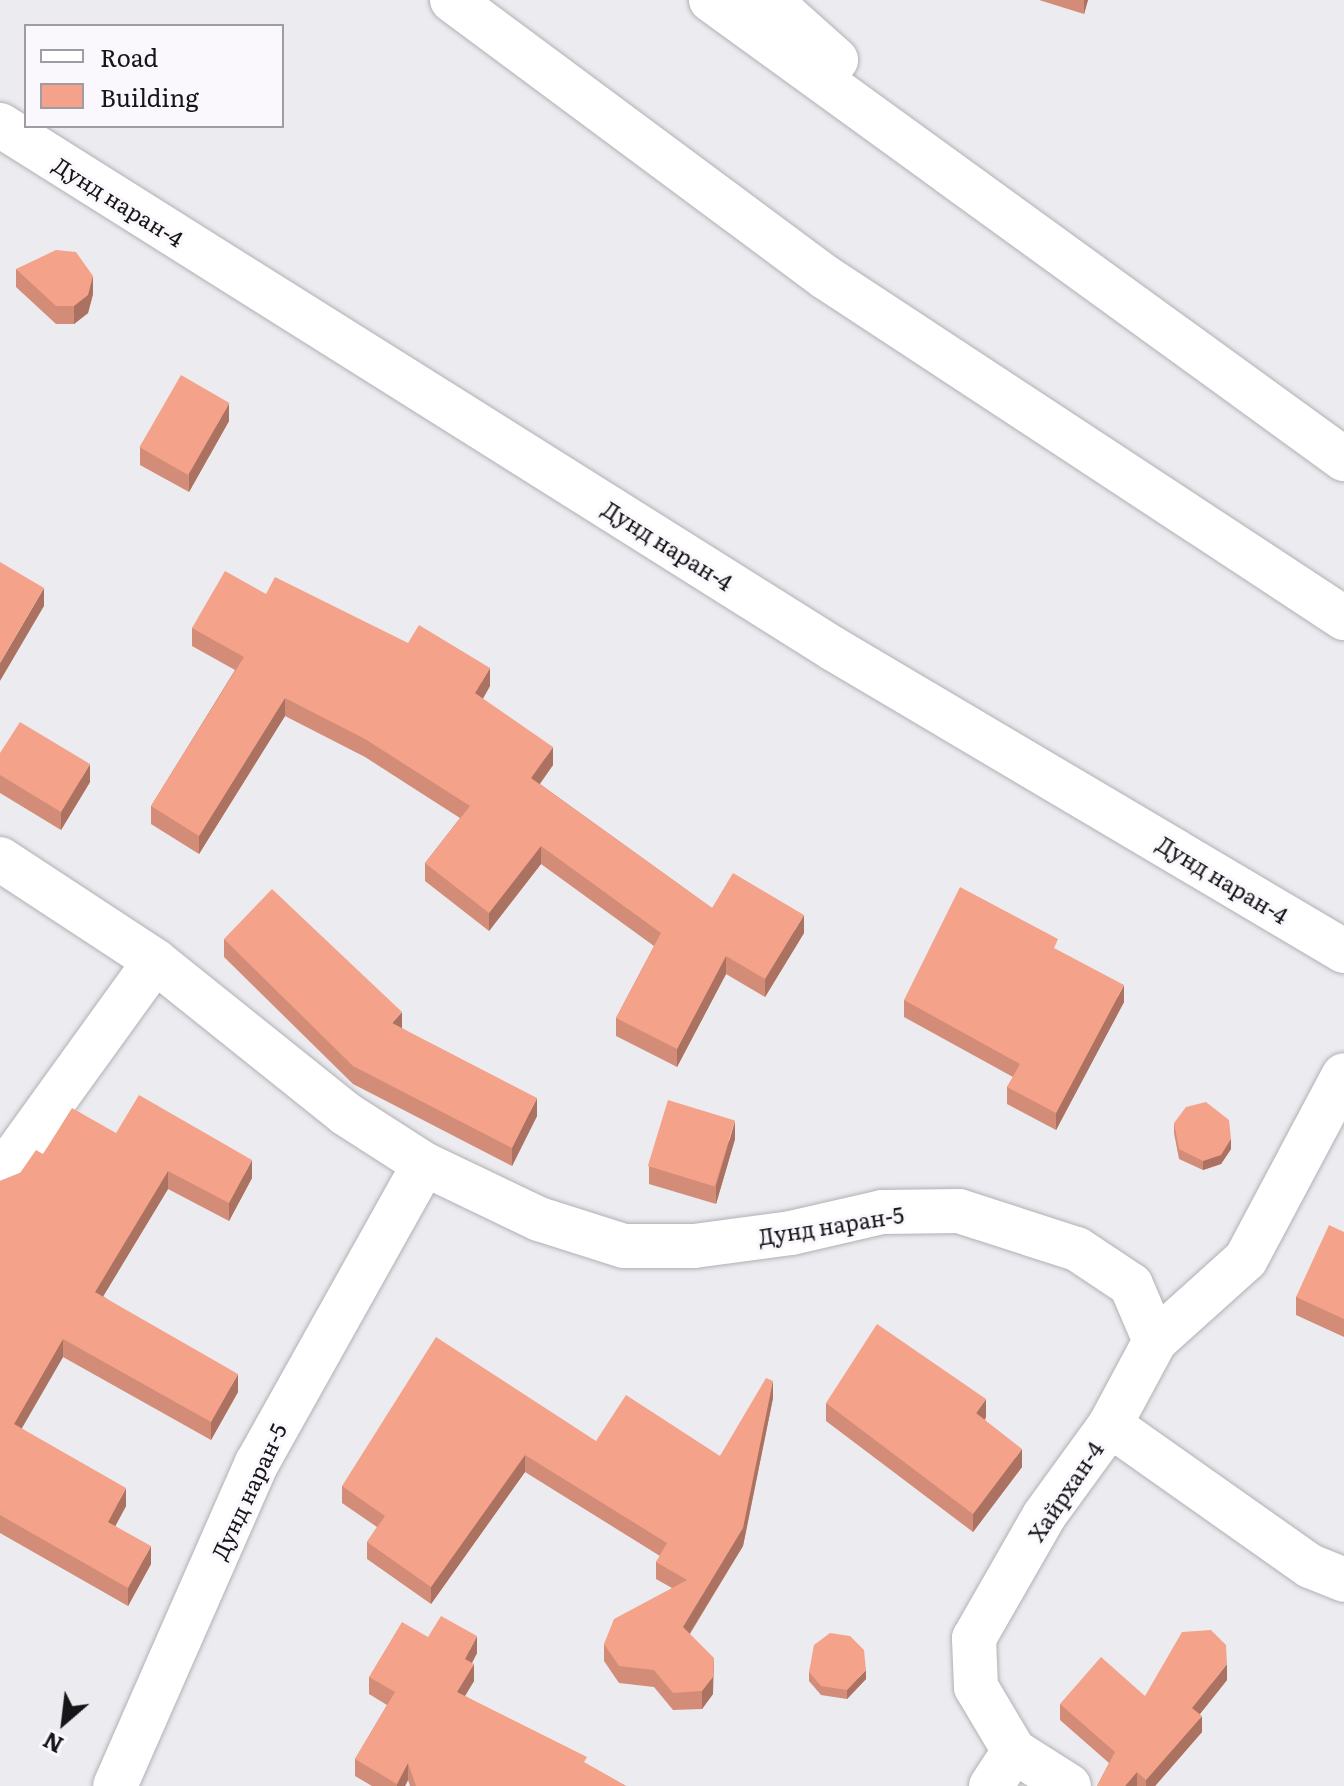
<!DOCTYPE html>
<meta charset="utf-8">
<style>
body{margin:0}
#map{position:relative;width:1344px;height:1786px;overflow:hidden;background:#ecebf0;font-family:Literata,serif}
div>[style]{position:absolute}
.roads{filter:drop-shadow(0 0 2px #b2b0b5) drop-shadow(0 0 2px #b2b0b5)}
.street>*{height:44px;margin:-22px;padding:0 22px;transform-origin:22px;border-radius:22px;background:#fff}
.secondary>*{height:44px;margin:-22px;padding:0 22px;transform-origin:22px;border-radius:22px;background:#fff}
.wall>*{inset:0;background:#d28c77}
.shaded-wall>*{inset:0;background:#ab7261}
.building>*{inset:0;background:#f4a38a;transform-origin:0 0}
span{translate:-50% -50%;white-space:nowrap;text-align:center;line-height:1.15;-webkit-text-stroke:6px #faf8fd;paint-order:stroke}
.street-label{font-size:22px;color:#161517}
.legend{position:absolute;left:24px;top:24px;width:260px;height:104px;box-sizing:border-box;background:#faf8fd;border:2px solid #9f9da1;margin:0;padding:10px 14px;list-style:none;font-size:24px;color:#161517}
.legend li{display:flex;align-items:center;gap:16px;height:40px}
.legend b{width:40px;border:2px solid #9f9da1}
.north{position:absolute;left:24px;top:1682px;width:80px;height:80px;-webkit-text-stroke:6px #faf8fd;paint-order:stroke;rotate:208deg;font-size:22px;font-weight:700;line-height:32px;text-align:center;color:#161517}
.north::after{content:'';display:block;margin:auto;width:28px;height:36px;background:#161517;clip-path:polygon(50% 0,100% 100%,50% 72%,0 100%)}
</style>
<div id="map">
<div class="roads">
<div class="street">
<div style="left:0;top:125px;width:983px;rotate:32.15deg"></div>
<div style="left:832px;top:648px;width:595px;rotate:30.62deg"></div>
<div style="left:0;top:859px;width:186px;rotate:33.3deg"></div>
<div style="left:155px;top:961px;width:245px;rotate:38.7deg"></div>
<div style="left:346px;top:1114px;width:93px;rotate:32.7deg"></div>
<div style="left:424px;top:1164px;width:127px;rotate:25.6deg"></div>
<div style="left:539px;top:1219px;width:89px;rotate:17.6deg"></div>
<div style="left:624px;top:1246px;width:70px"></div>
<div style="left:694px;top:1246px;width:98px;rotate:-7.6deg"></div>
<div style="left:791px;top:1233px;width:93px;rotate:-13deg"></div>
<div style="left:882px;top:1212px;width:77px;rotate:-0.7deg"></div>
<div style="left:959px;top:1211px;width:124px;rotate:17.9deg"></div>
<div style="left:1077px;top:1249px;width:65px;rotate:33.7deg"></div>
<div style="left:1131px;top:1285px;width:61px;rotate:66.8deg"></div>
<div style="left:1155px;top:1341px;width:95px;rotate:118.2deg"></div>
<div style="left:1110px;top:1425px;width:112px;rotate:126deg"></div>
<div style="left:1044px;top:1516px;width:141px;rotate:119.8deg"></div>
<div style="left:974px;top:1638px;width:49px;rotate:87.7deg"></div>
<div style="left:976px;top:1687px;width:74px;rotate:59.3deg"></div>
<div style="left:1014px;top:1751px;width:65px;rotate:32.5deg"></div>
<div style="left:0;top:1176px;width:265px;rotate:-54.2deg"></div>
<div style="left:1155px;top:1341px;width:122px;rotate:-42deg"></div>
<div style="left:1246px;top:1259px;width:208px;rotate:-62deg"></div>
<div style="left:1110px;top:1425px;width:245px;rotate:35.2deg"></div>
<div style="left:1310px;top:1566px;width:37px;rotate:22deg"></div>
<div style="left:115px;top:1786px;width:353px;rotate:-66.3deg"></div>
<div style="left:257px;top:1463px;width:342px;rotate:-60.8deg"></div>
<div style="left:991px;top:1786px;width:42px;rotate:-56.7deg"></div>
</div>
<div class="secondary">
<div style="left:452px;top:0;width:465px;rotate:36.6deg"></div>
<div style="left:825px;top:277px;width:621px;rotate:33.31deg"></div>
<div style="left:711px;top:0;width:782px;rotate:35.95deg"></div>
<div style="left:769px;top:0;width:90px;rotate:41.8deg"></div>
</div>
</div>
<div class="wall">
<div style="clip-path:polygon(1039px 0,1088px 0,1084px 14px)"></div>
<div style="clip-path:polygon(16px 269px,93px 294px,88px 313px,74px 324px,56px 324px,16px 287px)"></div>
<div style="clip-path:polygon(229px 421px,189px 492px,140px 465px,140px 447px)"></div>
<div style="clip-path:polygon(266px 594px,490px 686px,483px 699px,553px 765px,540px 784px,712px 908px,804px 933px,765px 997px,726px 974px,677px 1067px,616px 1036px,616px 1018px,654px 946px,541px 864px,489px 931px,425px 881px,425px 863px,460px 818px,365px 757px,285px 716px,199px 854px,151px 824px,151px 806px,235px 670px,192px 646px,192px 628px)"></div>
<div style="clip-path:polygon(0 753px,90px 782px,61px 830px,0 793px)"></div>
<div style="clip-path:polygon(224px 939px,402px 1028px,537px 1116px,512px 1166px,353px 1084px,224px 957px)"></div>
<div style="clip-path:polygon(1058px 951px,1124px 1002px,1056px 1130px,1007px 1104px,1007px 1087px,1013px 1077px,904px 1017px,904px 1000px)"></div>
<div style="clip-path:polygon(1174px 1123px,1231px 1149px,1221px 1164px,1203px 1170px,1179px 1159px,1174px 1133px)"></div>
<div style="clip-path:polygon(116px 1133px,252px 1178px,229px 1221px,168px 1189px,103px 1296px,238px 1392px,211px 1440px,63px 1357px,21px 1428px,126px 1506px,115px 1526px,151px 1564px,128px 1606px,0 1533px,0 1181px,20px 1173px,43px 1154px)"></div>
<div style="clip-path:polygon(735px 1139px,716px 1204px,649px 1184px,649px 1166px)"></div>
<div style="clip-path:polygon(1344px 1232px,1344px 1337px,1296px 1315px,1296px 1297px)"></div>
<div style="clip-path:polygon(773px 1398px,743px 1546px,690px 1634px,713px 1694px,702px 1709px,673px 1710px,654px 1687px,619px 1683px,604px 1661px,604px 1644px,672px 1588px,656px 1579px,656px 1562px,660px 1556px,525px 1472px,431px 1604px,367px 1559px,367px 1542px,377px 1527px,342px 1503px,342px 1486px,596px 1441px,720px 1456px)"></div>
<div style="clip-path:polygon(826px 1403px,986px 1417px,985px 1420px,1022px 1467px,973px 1532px,826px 1421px)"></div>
<div style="clip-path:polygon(428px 1637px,477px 1653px,472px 1663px,474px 1681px,465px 1696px,626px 1786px,410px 1786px,408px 1780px,405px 1786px,372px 1786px,355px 1776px,355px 1759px,387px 1705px,369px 1694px,369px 1677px)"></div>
<div style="clip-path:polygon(809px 1672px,866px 1679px,847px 1699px,821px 1695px,809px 1681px)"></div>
<div style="clip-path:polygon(1227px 1680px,1199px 1715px,1202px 1732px,1155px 1786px,1097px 1786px,1109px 1763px,1060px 1720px,1060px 1704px,1145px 1696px)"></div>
</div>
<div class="shaded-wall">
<div style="clip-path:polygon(1084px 0,1088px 0,1084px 14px)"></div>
<div style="clip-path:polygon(93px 276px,93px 294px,88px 313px,74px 324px,74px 306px)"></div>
<div style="clip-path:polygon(229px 403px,229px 421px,189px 492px,189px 474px)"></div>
<div style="clip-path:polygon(44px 588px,44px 606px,0 681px,0 663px)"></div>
<div style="clip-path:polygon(490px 668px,490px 686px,475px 711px,475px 693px)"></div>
<div style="clip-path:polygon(285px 698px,285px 716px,199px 854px,199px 836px)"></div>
<div style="clip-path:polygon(553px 747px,553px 765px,531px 796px,531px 778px)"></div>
<div style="clip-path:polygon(90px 764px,90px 782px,61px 830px,61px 812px)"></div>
<div style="clip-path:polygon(541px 846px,541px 864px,489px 931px,489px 913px)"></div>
<div style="clip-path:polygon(804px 915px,804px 933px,765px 997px,765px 979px)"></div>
<div style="clip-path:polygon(726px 956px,726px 974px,677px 1067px,677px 1049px)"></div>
<div style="clip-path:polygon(1124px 985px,1124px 1002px,1056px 1130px,1056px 1113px)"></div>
<div style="clip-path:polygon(402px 1012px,402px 1030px,392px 1023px)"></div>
<div style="clip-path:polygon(537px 1098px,537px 1116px,512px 1166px,512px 1148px)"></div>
<div style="clip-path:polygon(735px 1121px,735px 1139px,716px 1204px,716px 1186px)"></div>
<div style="clip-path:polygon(1231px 1139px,1231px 1149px,1221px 1164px,1203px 1170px,1203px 1161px)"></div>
<div style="clip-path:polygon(252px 1160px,252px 1178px,229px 1221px,229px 1203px)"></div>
<div style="clip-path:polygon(168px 1171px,168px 1189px,95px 1310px,95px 1292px)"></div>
<div style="clip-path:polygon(63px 1339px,63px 1357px,14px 1442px,14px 1424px)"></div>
<div style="clip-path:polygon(238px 1374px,238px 1392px,211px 1440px,211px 1422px)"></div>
<div style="clip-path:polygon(773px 1381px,773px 1398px,743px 1546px,683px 1644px,683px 1627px)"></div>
<div style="clip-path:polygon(986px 1399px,986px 1417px,976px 1431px,976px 1413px)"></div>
<div style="clip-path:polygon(1022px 1449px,1022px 1467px,973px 1532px,973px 1514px)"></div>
<div style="clip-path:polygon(525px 1455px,525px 1472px,431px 1604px,431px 1587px)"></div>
<div style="clip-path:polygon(126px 1488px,126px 1506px,108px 1540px,108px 1522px)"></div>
<div style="clip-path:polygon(151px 1546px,151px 1564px,128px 1606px,128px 1588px)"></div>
<div style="clip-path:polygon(477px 1636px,477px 1653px,465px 1676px,465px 1659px)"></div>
<div style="clip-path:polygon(714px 1658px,713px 1694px,702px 1709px,702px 1691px)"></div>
<div style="clip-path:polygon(474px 1664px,474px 1681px,457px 1709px,457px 1692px)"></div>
<div style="clip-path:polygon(1227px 1664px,1227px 1680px,1192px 1724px,1192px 1708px)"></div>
<div style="clip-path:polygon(866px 1670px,866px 1679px,847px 1699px,847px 1690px)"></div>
<div style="clip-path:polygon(1202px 1716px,1202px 1732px,1155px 1786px,1146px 1786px,1146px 1780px)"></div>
<div style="clip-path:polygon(408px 1763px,408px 1780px,405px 1786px,397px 1786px,397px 1784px)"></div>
<div style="clip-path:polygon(1137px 1772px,1137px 1786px,1125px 1786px)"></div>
</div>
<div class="building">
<div style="clip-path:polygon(56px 250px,76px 252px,93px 276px,88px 295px,74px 306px,56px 306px,16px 269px)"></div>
<div style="left:181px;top:375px;width:56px;height:83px;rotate:30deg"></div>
<div style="clip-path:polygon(0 562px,44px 588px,0 663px)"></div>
<div style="clip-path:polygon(225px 571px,266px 594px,275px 577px,408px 643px,419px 625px,490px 668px,475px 693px,553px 747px,531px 778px,712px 908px,733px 873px,804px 915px,765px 979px,726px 956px,677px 1049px,616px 1018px,661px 933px,541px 846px,489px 913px,425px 863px,470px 806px,365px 739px,285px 698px,199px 836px,151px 806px,244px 657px,192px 628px)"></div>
<div style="clip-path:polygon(20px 722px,90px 764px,61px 812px,0 775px,0 753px)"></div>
<div style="clip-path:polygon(960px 887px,1058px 939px,1054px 948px,1124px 985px,1056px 1113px,1007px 1087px,1020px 1064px,904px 1000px)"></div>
<div style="clip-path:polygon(272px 889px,402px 1012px,392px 1023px,537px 1098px,512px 1148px,353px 1066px,224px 939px)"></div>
<div style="clip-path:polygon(139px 1095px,252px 1160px,229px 1203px,168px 1171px,95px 1292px,238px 1374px,211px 1422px,63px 1339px,14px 1424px,126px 1488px,108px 1522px,151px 1546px,128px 1588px,0 1515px,0 1181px,20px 1173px,36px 1150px,43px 1154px,72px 1108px,116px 1133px)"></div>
<div style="left:668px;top:1100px;width:70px;height:69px;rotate:17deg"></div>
<div style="clip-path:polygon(1206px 1102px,1229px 1120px,1231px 1139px,1221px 1155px,1203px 1161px,1179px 1149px,1174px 1123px,1186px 1107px)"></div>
<div style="clip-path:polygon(1329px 1225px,1344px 1232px,1344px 1319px,1296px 1297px)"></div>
<div style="clip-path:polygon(877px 1324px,986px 1399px,976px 1413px,1022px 1449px,973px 1514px,826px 1403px)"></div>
<div style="clip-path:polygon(436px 1337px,596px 1441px,626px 1395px,720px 1456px,766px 1378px,773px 1381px,743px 1528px,683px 1627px,714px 1658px,713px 1677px,702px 1691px,673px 1693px,654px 1670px,619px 1666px,604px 1644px,614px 1619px,687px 1580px,656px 1562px,667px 1543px,525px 1455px,431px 1587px,367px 1542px,385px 1516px,342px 1486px)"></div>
<div style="clip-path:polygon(441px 1616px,477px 1636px,465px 1659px,474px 1664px,457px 1692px,587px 1757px,584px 1762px,626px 1786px,416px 1786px,408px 1763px,397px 1784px,355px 1759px,395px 1692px,369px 1677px,402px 1622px,428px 1637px)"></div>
<div style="clip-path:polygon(1211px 1630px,1226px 1645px,1227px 1664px,1192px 1708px,1202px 1716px,1146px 1780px,1137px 1772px,1125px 1786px,1097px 1786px,1115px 1752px,1060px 1704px,1101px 1657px,1145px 1696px,1182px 1632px)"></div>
<div style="clip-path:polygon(830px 1633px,850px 1636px,864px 1650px,866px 1670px,847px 1690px,821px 1686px,809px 1672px,814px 1645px)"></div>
</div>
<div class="street-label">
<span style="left:119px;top:201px;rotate:32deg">Дунд наран-4</span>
<span style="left:668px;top:545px;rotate:32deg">Дунд наран-4</span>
<span style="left:1223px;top:879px;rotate:31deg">Дунд наран-4</span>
<span style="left:831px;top:1225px;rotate:-9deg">Дунд наран-5</span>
<span style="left:248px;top:1491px;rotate:-65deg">Дунд наран-5</span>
<span style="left:1065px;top:1491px;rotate:-56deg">Хайрхан-4</span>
</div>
<ul class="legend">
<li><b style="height:10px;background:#fff"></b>Road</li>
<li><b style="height:22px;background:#f4a38a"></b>Building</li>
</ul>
<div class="north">N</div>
</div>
